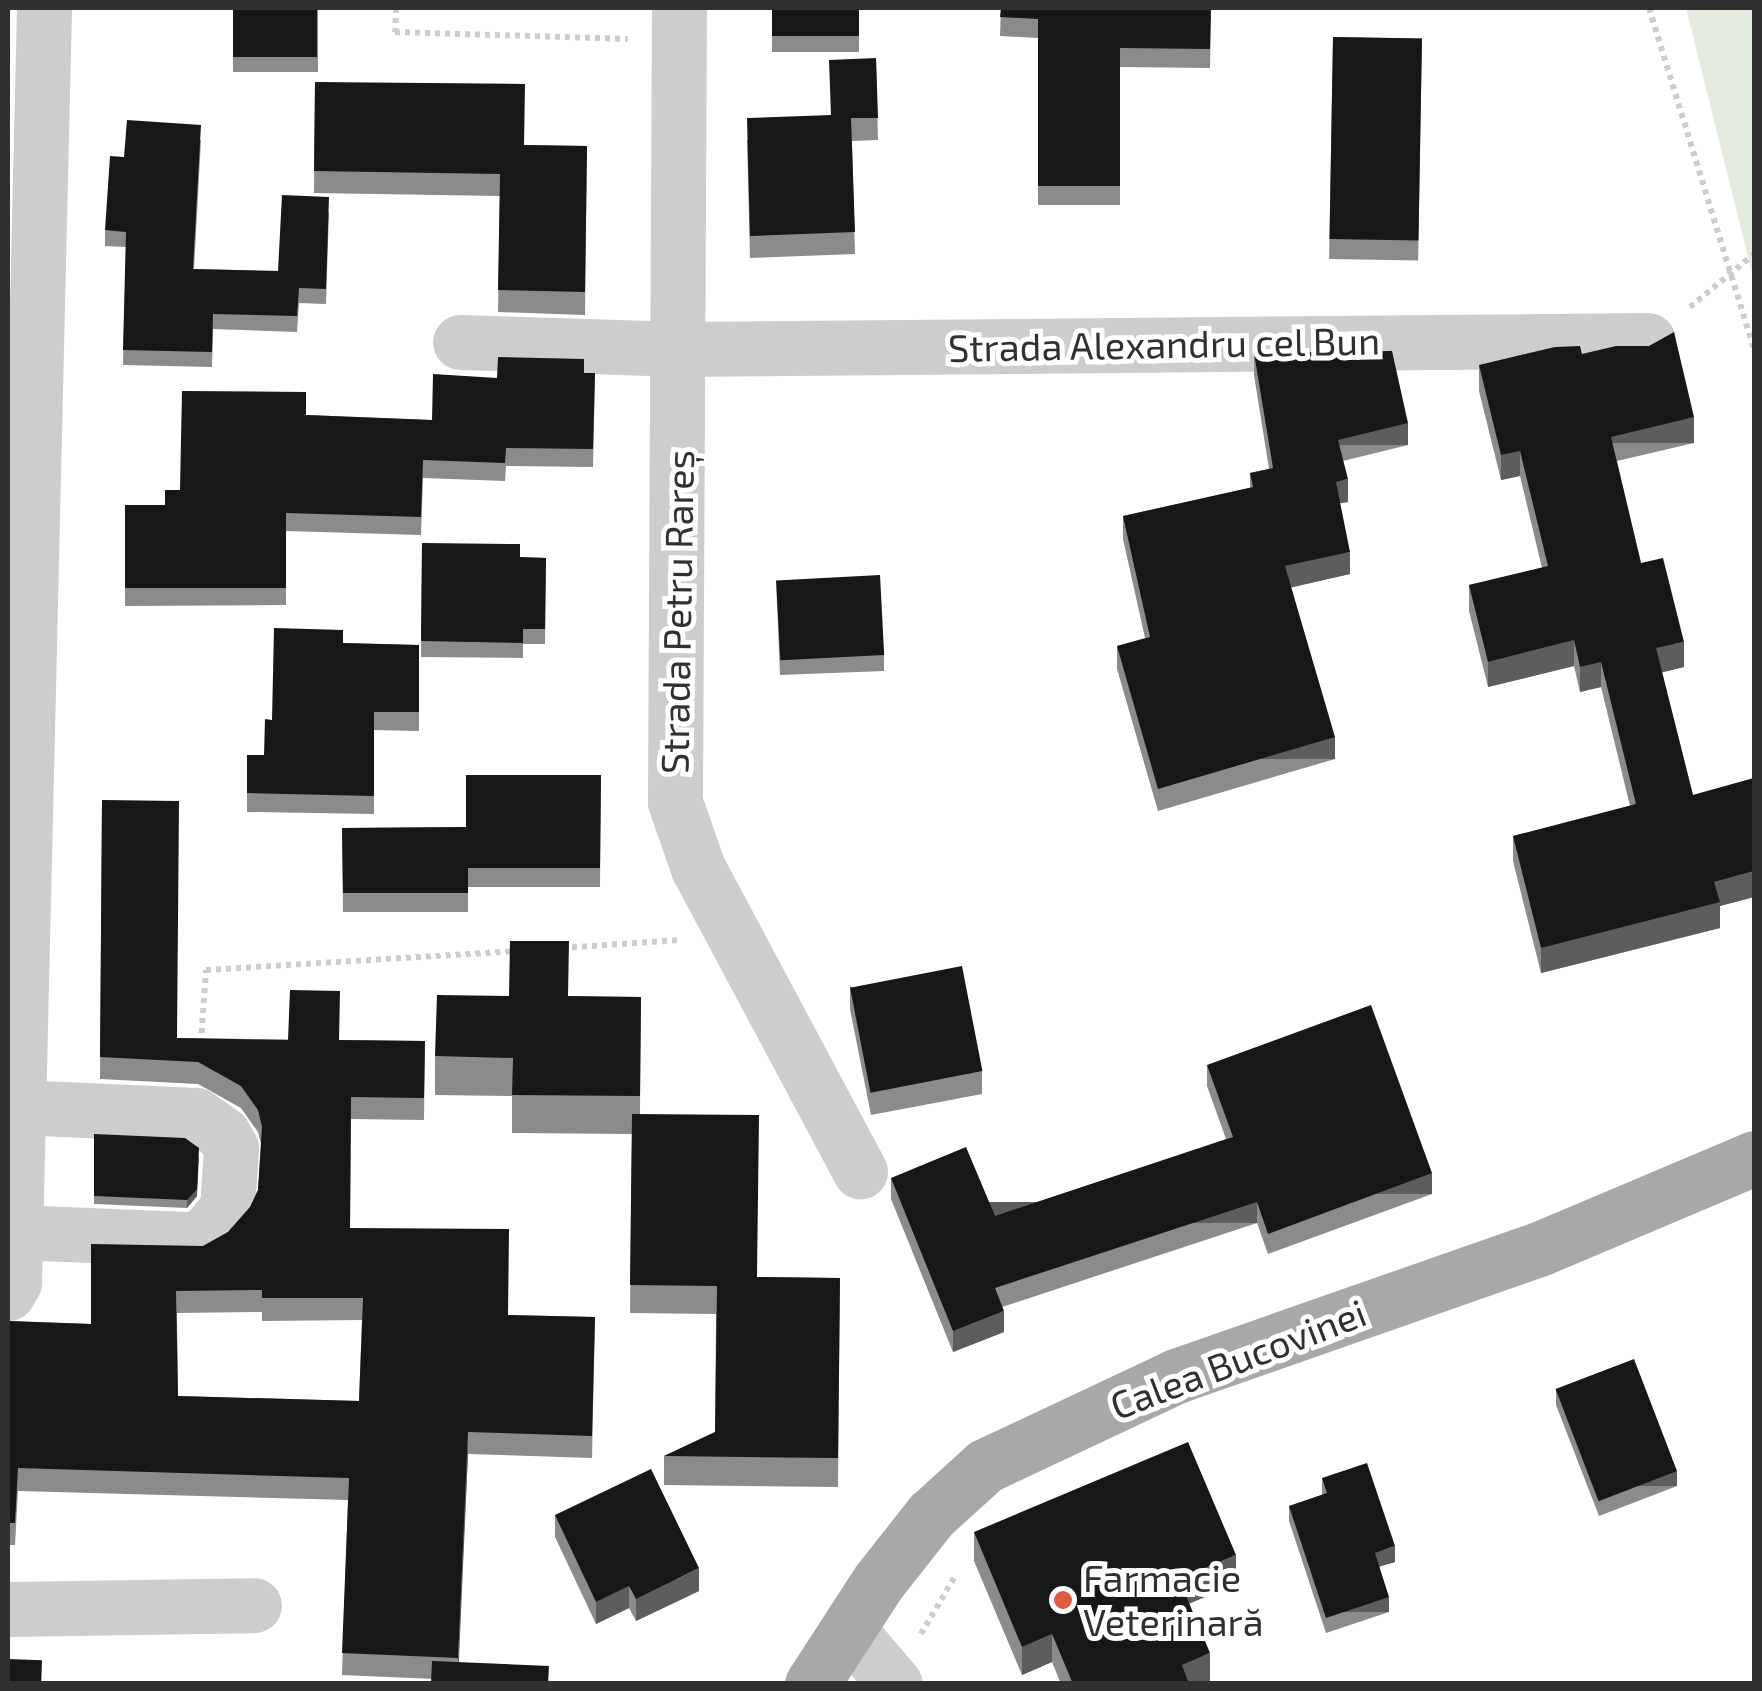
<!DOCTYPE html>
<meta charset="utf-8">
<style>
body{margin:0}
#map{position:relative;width:1762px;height:1691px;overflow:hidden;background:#fff;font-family:"Exo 2",sans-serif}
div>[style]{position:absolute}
.green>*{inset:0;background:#e3ecdf}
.path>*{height:6px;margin-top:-3px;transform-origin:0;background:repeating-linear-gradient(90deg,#cdcdcd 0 5px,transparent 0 10px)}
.minor>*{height:55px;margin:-27.5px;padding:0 27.5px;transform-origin:27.5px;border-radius:27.5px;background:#cdcdcd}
.major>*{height:55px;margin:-27.5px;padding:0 27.5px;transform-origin:27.5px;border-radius:27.5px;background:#a8a8a8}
.wall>*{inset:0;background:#8b8b8b;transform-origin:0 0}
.shaded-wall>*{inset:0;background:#5d5d5d;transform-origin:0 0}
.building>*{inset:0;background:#171717;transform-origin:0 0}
.dots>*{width:28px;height:28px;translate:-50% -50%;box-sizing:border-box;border:5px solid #fff;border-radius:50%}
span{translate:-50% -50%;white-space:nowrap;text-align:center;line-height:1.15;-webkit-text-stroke:10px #fff;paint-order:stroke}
.street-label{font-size:38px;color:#303030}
.poi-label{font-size:38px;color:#303030}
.left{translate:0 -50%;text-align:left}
.frame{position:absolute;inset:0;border:10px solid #303030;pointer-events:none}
</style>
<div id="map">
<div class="green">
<div style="clip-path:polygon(1686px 8px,1754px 8px,1754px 281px)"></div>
</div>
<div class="path">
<div style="left:396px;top:8px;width:24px;rotate:92deg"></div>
<div style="left:395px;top:32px;width:233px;rotate:1.7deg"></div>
<div style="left:1649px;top:8px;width:358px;rotate:72.9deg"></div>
<div style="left:1690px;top:307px;width:83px;rotate:-39.6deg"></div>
<div style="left:562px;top:948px;width:118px;rotate:-3.9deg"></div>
<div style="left:201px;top:1043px;width:73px;rotate:-86.1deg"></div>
<div style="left:206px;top:970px;width:310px;rotate:-3.5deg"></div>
<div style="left:921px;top:1634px;width:67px;rotate:-59.6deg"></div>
</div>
<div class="minor">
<div style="left:679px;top:8px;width:794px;rotate:90.29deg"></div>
<div style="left:675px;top:802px;width:70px;rotate:70.8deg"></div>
<div style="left:698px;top:868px;width:344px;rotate:61.9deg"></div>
<div style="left:460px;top:342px;width:220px;rotate:1.8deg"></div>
<div style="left:680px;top:349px;width:968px;rotate:-0.53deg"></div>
<div style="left:15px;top:1232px;width:177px;rotate:2.3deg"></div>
<div style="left:192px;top:1239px;width:14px;rotate:-21deg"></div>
<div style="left:205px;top:1234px;width:33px;rotate:-49deg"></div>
<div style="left:227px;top:1209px;width:61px;rotate:-86.2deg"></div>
<div style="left:231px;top:1148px;width:16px;rotate:-120deg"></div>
<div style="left:223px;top:1134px;width:33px;rotate:-145deg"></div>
<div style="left:196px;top:1115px;width:178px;rotate:-177.4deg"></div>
<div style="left:8px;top:1293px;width:13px;rotate:-61deg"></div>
<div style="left:14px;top:1282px;width:1274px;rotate:-88.65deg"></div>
<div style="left:8px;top:1609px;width:246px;rotate:-0.9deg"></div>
<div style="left:848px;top:1629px;width:72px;rotate:49.5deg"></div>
</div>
<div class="major">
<div style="left:812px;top:1684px;width:123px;rotate:-57deg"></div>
<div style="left:879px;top:1581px;width:84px;rotate:-51.8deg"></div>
<div style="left:931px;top:1515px;width:73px;rotate:-42.2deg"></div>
<div style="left:985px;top:1466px;width:211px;rotate:-25.2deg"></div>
<div style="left:1176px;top:1376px;width:385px;rotate:-19.3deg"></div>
<div style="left:1539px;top:1249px;width:233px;rotate:-22.9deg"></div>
</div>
<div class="wall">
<div style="left:233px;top:8px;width:85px;height:64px"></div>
<div style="left:772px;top:8px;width:87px;height:44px"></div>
<div style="clip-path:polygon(1001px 8px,1211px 8px,1210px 68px,1120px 67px,1120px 205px,1038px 205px,1038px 38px,1000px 36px)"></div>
<div style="left:1333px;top:37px;width:89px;height:222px;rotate:1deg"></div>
<div style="clip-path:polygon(876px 58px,878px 140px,852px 141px,855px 254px,750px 258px,747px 140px,830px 115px)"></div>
<div style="clip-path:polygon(315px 82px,524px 145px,587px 146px,585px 315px,498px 312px,500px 196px,314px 193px)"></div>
<div style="clip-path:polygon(201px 140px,194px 269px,278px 271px,329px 212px,326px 304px,299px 303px,297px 332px,213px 329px,212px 367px,123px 365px,126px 247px,105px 246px,105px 230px,124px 157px)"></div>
<div style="clip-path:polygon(1254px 353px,1408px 445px,1343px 461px,1348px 502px,1340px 503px,1350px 574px,1291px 587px,1335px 759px,1158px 811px,1117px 669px,1117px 646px,1145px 638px,1123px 539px,1123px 516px,1250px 488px,1250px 473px,1269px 469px,1254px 375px)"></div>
<div style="clip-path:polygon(1582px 354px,1694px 443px,1617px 461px,1641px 563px,1684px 667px,1662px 672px,1693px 795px,1754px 778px,1754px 897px,1720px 906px,1720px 928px,1541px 973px,1513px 861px,1513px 836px,1630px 806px,1601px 687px,1580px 692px,1574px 666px,1488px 687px,1469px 611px,1469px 585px,1542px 568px,1520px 476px,1501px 480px,1479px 391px,1479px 365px)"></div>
<div style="clip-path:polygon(595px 373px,593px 467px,506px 466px,505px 481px,423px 478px,421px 535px,286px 531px,286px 605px,125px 606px,125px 505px,165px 505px,180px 490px,306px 415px,432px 420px,497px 378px)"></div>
<div style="clip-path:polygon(422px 543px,520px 557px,546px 558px,545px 644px,523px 644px,523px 658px,421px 657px)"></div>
<div style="clip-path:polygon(776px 580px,884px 655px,884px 671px,780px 675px)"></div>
<div style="clip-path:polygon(343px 643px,419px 645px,419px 731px,374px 730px,374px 814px,247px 812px,247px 755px,264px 755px,272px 720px)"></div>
<div style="clip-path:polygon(601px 775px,600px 887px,468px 887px,468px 912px,343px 912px,342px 828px,466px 827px)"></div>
<div style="clip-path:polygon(evenodd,102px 800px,177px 1038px,425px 1041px,424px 1120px,351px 1119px,350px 1228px,508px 1315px,595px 1317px,592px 1458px,468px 1454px,458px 1662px,549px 1684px,342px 1675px,348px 1500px,18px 1491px,15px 1545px,8px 1545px,8px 1321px,91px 1324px,203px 1246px,228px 1232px,250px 1207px,258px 1190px,261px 1144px,258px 1132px,241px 1108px,198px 1084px,100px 1079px,102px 800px,262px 1312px,262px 1321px,362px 1320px,359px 1401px,178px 1396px,177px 1313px,262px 1312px)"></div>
<div style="clip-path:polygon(850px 986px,982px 1071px,982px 1094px,871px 1115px,850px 1009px)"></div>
<div style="clip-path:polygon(509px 996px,641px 997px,640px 1114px,757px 1277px,840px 1278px,838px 1487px,664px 1485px,664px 1456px,715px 1432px,716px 1314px,630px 1313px,632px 1134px,512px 1133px,512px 1096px,435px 1095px,435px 1056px)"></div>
<div style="clip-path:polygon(1207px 1065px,1432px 1194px,1268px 1254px,1257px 1223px,1002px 1307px,1004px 1332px,953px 1352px,891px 1199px,891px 1178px,995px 1216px,1226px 1139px,1207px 1086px)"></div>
<div style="clip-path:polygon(94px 1134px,197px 1196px,187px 1208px,94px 1204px)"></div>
<div style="clip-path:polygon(1556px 1389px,1677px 1486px,1599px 1516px,1556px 1405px)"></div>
<div style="clip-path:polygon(1322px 1478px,1395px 1562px,1379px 1566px,1389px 1612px,1326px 1633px,1289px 1521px,1289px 1506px,1322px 1495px)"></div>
<div style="clip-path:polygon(555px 1515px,699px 1591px,636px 1621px,629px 1608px,596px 1624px,555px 1537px)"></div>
<div style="clip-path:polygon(974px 1532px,1236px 1584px,1189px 1603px,1210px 1682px,1206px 1684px,1061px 1684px,1052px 1662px,1022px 1675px,974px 1561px)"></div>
</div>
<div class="shaded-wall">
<div style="left:1694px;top:417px;width:26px;height:85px;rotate:90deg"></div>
<div style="left:1408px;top:423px;width:22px;height:72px;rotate:90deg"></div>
<div style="clip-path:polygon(1520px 451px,1520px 476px,1501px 480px,1501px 455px)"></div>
<div style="clip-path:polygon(1348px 479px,1348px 502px,1336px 504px,1336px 482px)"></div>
<div style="clip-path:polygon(1350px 552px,1350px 574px,1285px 589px,1285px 566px)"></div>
<div style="clip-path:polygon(1574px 640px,1574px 666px,1488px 687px,1488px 662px)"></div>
<div style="clip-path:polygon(1684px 642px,1684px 667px,1656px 674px,1656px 648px)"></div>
<div style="clip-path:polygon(1601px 662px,1601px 687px,1580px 692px,1580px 667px)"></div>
<div style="left:1335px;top:737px;width:22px;height:184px;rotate:90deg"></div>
<div style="clip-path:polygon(1754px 871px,1754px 897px,1720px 906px,1720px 928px,1541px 973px,1541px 948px,1714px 882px)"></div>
<div style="clip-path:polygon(199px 1155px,197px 1196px,187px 1208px,187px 1200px)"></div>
<div style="left:1432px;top:1173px;width:21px;height:175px;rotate:90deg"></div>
<div style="left:1257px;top:1202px;width:21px;height:276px;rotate:90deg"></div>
<div style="clip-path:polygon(1004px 1311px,1004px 1332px,953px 1352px,953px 1331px)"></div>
<div style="clip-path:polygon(468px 1432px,468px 1454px,458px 1681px,458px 1658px)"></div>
<div style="left:1677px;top:1471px;width:15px;height:84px;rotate:90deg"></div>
<div style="clip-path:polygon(1395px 1546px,1395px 1562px,1375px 1568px,1375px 1553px)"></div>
<div style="clip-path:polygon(1236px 1555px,1236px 1584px,1179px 1608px,1179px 1579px)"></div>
<div style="clip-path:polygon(699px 1568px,699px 1591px,636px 1621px,636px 1599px)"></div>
<div style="clip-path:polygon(629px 1586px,629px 1608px,596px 1624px,596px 1602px)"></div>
<div style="left:1389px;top:1597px;width:15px;height:66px;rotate:90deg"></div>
<div style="clip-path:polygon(1052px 1634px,1052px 1662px,1022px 1675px,1022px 1647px)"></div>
<div style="clip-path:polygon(1210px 1653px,1210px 1682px,1206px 1684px,1182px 1684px,1182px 1665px)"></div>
</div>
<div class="building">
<div style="left:233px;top:8px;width:84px;height:49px"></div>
<div style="left:772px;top:8px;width:87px;height:28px"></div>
<div style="clip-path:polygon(1001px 8px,1211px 8px,1210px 49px,1120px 48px,1120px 186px,1038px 186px,1038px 19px,1000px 17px)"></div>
<div style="left:1333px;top:37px;width:89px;height:202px;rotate:1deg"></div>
<div style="clip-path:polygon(876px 58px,878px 118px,851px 118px,855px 232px,750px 236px,747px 118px,831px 115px,829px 60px)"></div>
<div style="clip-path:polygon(315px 82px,525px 84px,524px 145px,587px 146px,585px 292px,498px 290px,500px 174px,314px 171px)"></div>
<div style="clip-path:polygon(127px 120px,201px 125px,193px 269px,278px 271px,282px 195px,329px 197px,326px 289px,299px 288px,297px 316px,213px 314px,212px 352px,123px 350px,126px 232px,105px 230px,110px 156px,124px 157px)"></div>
<div style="clip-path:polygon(1674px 332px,1694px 417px,1611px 437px,1641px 563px,1663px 558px,1684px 642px,1656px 648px,1693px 795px,1754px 778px,1754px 871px,1714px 882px,1720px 902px,1541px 948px,1513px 836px,1636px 804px,1601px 662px,1580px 667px,1574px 640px,1488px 662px,1469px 585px,1548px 566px,1520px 451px,1501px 455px,1479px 365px,1555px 347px,1580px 346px,1582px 354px,1616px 346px,1649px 346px)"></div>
<div style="clip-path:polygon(1392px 351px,1408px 423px,1338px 440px,1348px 479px,1336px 482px,1350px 552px,1285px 566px,1335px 737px,1158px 789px,1117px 646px,1150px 637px,1123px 516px,1253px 487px,1250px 473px,1273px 468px,1254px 353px)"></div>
<div style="clip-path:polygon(498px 357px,584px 359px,584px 373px,595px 373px,593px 449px,506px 448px,505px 463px,423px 460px,421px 517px,286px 513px,286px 588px,125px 588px,125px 505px,165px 505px,165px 490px,180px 490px,182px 391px,306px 392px,306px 415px,432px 420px,433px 374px,497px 378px)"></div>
<div style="clip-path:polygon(422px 543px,520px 544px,520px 557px,546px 558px,545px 629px,523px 629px,523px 643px,421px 641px)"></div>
<div style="left:880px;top:575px;width:80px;height:104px;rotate:87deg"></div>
<div style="clip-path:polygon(274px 628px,343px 630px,343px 643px,419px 645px,419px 712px,374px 712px,374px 796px,247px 793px,247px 755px,264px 755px,265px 719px,272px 720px)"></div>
<div style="clip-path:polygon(466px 775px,601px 775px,600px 868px,468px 868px,468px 893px,343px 893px,342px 828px,466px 827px)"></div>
<div style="clip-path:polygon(evenodd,102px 800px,179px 801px,177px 1038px,288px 1040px,290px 990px,340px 991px,339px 1040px,425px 1041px,424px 1098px,351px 1097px,350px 1228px,509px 1229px,508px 1315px,595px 1317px,592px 1436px,468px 1432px,458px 1658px,342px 1653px,349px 1478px,18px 1468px,15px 1523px,8px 1523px,8px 1321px,91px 1324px,91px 1244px,203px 1246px,228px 1232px,250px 1207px,258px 1190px,262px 1127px,258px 1110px,241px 1086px,198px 1062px,100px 1057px,102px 800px,262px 1290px,262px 1298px,363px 1298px,359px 1401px,178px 1396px,176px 1291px,262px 1290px)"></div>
<div style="clip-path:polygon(510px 941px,569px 941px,568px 996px,641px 997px,640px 1096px,512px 1095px,513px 1058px,435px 1056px,437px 995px,509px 996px)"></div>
<div style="left:962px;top:966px;width:107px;height:114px;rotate:79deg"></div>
<div style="clip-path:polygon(1371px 1005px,1432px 1173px,1268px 1234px,1257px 1202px,995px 1288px,1004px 1311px,953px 1331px,891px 1178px,966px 1147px,995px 1216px,1233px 1137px,1207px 1065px)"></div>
<div style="clip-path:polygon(632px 1114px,759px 1115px,757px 1277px,840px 1278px,838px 1458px,664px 1456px,715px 1432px,717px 1286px,630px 1285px)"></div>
<div style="clip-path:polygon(94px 1134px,185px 1138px,199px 1148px,197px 1189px,187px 1200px,94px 1196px)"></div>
<div style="left:1634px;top:1359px;width:120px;height:84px;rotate:69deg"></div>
<div style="clip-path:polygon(1188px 1442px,1236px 1555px,1179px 1579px,1210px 1653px,1182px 1665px,1189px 1684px,1073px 1684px,1052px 1634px,1022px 1647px,974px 1532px)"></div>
<div style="clip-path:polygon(1367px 1463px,1395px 1546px,1375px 1553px,1389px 1597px,1326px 1618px,1289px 1506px,1327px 1493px,1322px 1478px)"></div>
<div style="clip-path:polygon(651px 1469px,699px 1568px,636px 1599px,629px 1586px,596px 1602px,555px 1515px)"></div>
<div style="left:8px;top:1659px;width:34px;height:25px;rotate:2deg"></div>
<div style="clip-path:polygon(432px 1661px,549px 1666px,548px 1684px,431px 1684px)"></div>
</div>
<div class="dots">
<div style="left:1063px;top:1600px;background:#da5d40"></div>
</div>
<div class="street-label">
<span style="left:1164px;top:344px;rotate:-1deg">Strada Alexandru cel Bun</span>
<span style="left:677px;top:612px;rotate:-89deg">Strada Petru Rareș</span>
<span style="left:1238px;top:1359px;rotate:-21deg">Calea Bucovinei</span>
</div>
<div class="poi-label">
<span class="left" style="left:1083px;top:1600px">Farmacie<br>Veterinară</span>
</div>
<div class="frame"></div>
</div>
